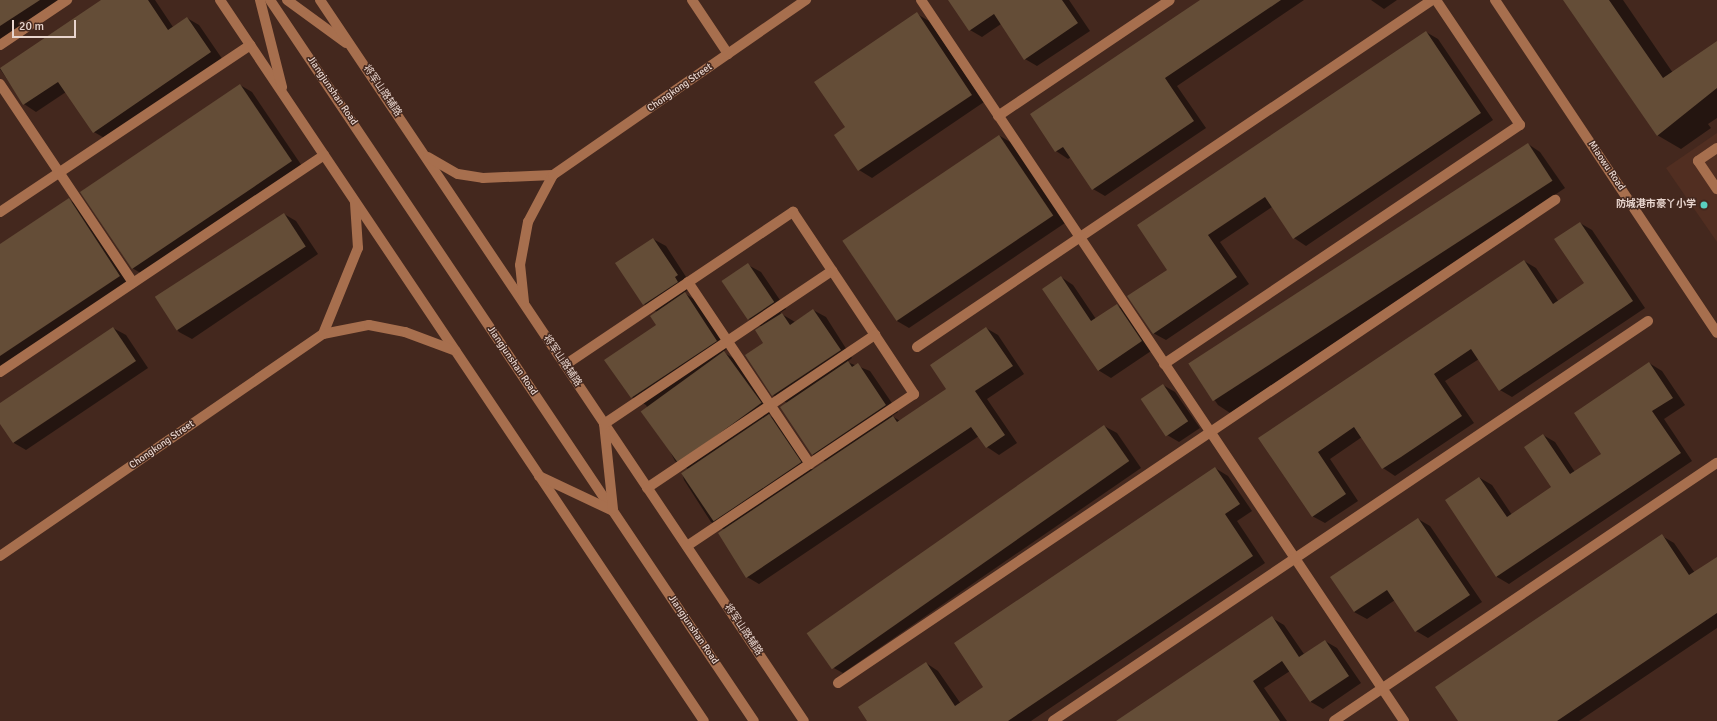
<!DOCTYPE html>
<meta charset="utf-8">
<style>
body{margin:0}
#map{position:relative;width:1717px;height:721px;overflow:hidden;background:#44281e;font-family:Signika,"Noto Sans SC",sans-serif}
div>[style]{position:absolute}
.built>*{inset:0;background:#512e21}
.shadow>*{inset:0;background:#0007}
.building>*{inset:0;background:#644d37;transform-origin:0 0}
.minor>*{height:10px;margin:-5px;padding:0 5px;transform-origin:5px;border-radius:5px;background:#a76f4e}
.dots>*{width:11px;height:11px;translate:-50% -50%;box-sizing:border-box;border:2px solid #44281e;border-radius:50%}
span{translate:-50% -50%;white-space:nowrap;text-align:center;line-height:1.15;-webkit-text-stroke:3px #44281e;paint-order:stroke}
.street-label{font-size:10px;color:#e8d5ce}
.poi-label{font-size:10px;color:#e8d5ce;font-weight:700}
.right{translate:-100% -50%;text-align:right}
.scale{position:absolute;left:12px;top:20px;width:64px;height:18px;box-sizing:border-box;border:2px solid #e8d5ce;border-top:0;padding-left:5px;font-size:12px;line-height:14px;white-space:nowrap;color:#e8d5ce;-webkit-text-stroke:3px #44281e;paint-order:stroke}
</style>
<div id="map">
<div class="built">
<div style="clip-path:polygon(1717px 133px,1717px 242px,1666px 168px)"></div>
</div>
<div class="shadow">
<div style="clip-path:polygon(0 0,66px 0,0 44px)"></div>
<div style="clip-path:polygon(103px 0,155px 0,173px 27px,187px 18px,199px 25px,223px 60px,106px 139px,94px 132px,66px 92px,36px 112px,24px 104px,0 69px)"></div>
<div style="clip-path:polygon(949px 0,1069px 0,1090px 31px,1037px 66px,1025px 59px,1001px 24px,982px 37px,970px 30px)"></div>
<div style="clip-path:polygon(1202px 0,1304px 0,1177px 86px,1206px 128px,1105px 196px,1093px 189px,1071px 157px,1068px 159px,1056px 151px)"></div>
<div style="clip-path:polygon(1371px 0,1397px 0,1384px 9px)"></div>
<div style="clip-path:polygon(1564px 0,1623px 0,1673px 73px,1717px 43px,1717px 118px,1708px 124px,1711px 128px,1681px 149px,1657px 135px)"></div>
<div style="clip-path:polygon(917px 14px,929px 21px,984px 102px,872px 178px,859px 170px,835px 135px,846px 127px)"></div>
<div style="clip-path:polygon(1426px 32px,1438px 39px,1493px 120px,1306px 246px,1294px 238px,1272px 207px,1220px 242px,1249px 284px,1166px 340px,1153px 333px,1169px 270px)"></div>
<div style="clip-path:polygon(240px 85px,252px 92px,304px 169px,144px 275px,132px 268px,81px 192px)"></div>
<div style="clip-path:polygon(1000px 136px,1012px 143px,1065px 223px,909px 328px,897px 321px)"></div>
<div style="clip-path:polygon(1528px 144px,1540px 152px,1565px 188px,1230px 413px,1218px 405px,1193px 369px)"></div>
<div style="clip-path:polygon(69px 200px,81px 207px,132px 283px,0 371px,0 245px)"></div>
<div style="clip-path:polygon(284px 214px,296px 221px,318px 254px,192px 339px,179px 332px,157px 299px)"></div>
<div style="clip-path:polygon(1580px 223px,1592px 230px,1645px 308px,1512px 397px,1500px 390px,1479px 359px,1445px 381px,1474px 423px,1395px 476px,1383px 468px,1362px 437px,1330px 459px,1358px 501px,1325px 523px,1312px 516px,1260px 438px,1524px 261px,1536px 268px,1559px 302px,1585px 284px)"></div>
<div style="clip-path:polygon(653px 239px,666px 246px,690px 283px,689px 289px,684px 293px,697px 301px,728px 348px,723px 352px,736px 360px,773px 411px,768px 415px,781px 422px,813px 470px,826px 462px,812px 454px,787px 403px,773px 395px,746px 355px,765px 343px,762px 327px,749px 319px,748px 265px,761px 272px,786px 309px,780px 313px,795px 322px,813px 310px,826px 317px,852px 358px,847px 362px,870px 371px,898px 412px,892px 416px,900px 421px,947px 389px,986px 328px,998px 335px,1024px 374px,987px 399px,1017px 443px,999px 455px,987px 447px,979px 436px,759px 584px,747px 577px,725px 530px,711px 522px,684px 480px,682px 473px,688px 469px,675px 461px,646px 405px,632px 397px,658px 325px,657px 312px,644px 304px)"></div>
<div style="clip-path:polygon(1061px 277px,1073px 285px,1096px 319px,1117px 305px,1129px 312px,1154px 349px,1111px 378px,1098px 370px)"></div>
<div style="clip-path:polygon(113px 328px,126px 335px,148px 368px,26px 450px,14px 443px,0 422px,0 404px)"></div>
<div style="clip-path:polygon(1649px 363px,1662px 371px,1685px 405px,1664px 419px,1692px 461px,1509px 584px,1497px 577px,1446px 500px,1480px 478px,1492px 485px,1512px 515px,1553px 487px,1543px 435px,1555px 442px,1575px 472px,1602px 454px)"></div>
<div style="clip-path:polygon(1163px 385px,1175px 392px,1200px 428px,1179px 442px,1167px 435px)"></div>
<div style="clip-path:polygon(1104px 426px,1117px 433px,1141px 468px,843px 673px,830px 666px)"></div>
<div style="clip-path:polygon(1215px 468px,1228px 476px,1252px 511px,1237px 521px,1265px 563px,1031px 721px,869px 721px,926px 663px,938px 671px,961px 704px,985px 687px)"></div>
<div style="clip-path:polygon(1418px 519px,1430px 526px,1482px 602px,1428px 638px,1416px 631px,1395px 600px,1367px 619px,1354px 612px)"></div>
<div style="clip-path:polygon(1662px 536px,1674px 543px,1695px 573px,1717px 558px,1717px 628px,1579px 721px,1459px 721px)"></div>
<div style="clip-path:polygon(1272px 618px,1284px 625px,1304px 654px,1325px 641px,1337px 648px,1361px 683px,1323px 709px,1311px 702px,1290px 671px,1264px 688px,1287px 721px,1118px 721px)"></div>
</div>
<div class="building">
<div style="clip-path:polygon(0 0,40px 0,0 26px)"></div>
<div style="clip-path:polygon(101px 0,148px 0,168px 30px,187px 17px,211px 52px,93px 133px,58px 82px,23px 105px,0 68px)"></div>
<div style="clip-path:polygon(948px 0,1062px 0,1078px 23px,1024px 60px,994px 14px,969px 31px)"></div>
<div style="clip-path:polygon(1200px 0,1281px 0,1165px 78px,1194px 121px,1092px 190px,1063px 147px,1055px 152px,1030px 114px)"></div>
<div style="clip-path:polygon(1563px 0,1609px 0,1663px 78px,1717px 41px,1717px 88px,1657px 136px)"></div>
<div style="clip-path:polygon(917px 12px,972px 95px,858px 171px,834px 135px,845px 127px,814px 82px)"></div>
<div style="clip-path:polygon(1426px 31px,1481px 113px,1293px 239px,1265px 197px,1208px 235px,1237px 277px,1153px 334px,1127px 296px,1167px 270px,1137px 225px)"></div>
<div style="left:240px;top:84px;width:93px;height:193px;rotate:56deg"></div>
<div style="left:999px;top:135px;width:97px;height:189px;rotate:56deg"></div>
<div style="left:1528px;top:143px;width:45px;height:405px;rotate:57deg"></div>
<div style="clip-path:polygon(69px 198px,120px 276px,0 356px,0 244px)"></div>
<div style="left:284px;top:213px;width:40px;height:154px;rotate:57deg"></div>
<div style="clip-path:polygon(1580px 222px,1633px 301px,1499px 391px,1471px 349px,1434px 374px,1462px 416px,1401px 457px,1382px 469px,1354px 427px,1318px 452px,1346px 494px,1312px 517px,1258px 438px,1524px 260px,1553px 304px,1584px 283px,1554px 239px)"></div>
<div style="clip-path:polygon(653px 238px,678px 275px,675px 277px,678px 282px,643px 305px,615px 263px)"></div>
<div style="left:748px;top:263px;width:47px;height:32px;rotate:56deg"></div>
<div style="clip-path:polygon(1061px 276px,1091px 321px,1117px 304px,1142px 341px,1098px 371px,1042px 289px)"></div>
<div style="clip-path:polygon(685px 292px,717px 341px,631px 398px,604px 360px,656px 325px,650px 316px)"></div>
<div style="clip-path:polygon(813px 309px,841px 350px,772px 396px,745px 355px,763px 343px,755px 330px,782px 313px,790px 325px)"></div>
<div style="clip-path:polygon(113px 327px,136px 361px,13px 443px,0 424px,0 403px)"></div>
<div style="clip-path:polygon(986px 327px,1013px 366px,975px 391px,1005px 435px,986px 448px,971px 427px,746px 578px,718px 533px,893px 416px,897px 422px,946px 389px,930px 365px)"></div>
<div style="left:724px;top:351px;width:64px;height:103px;rotate:54deg"></div>
<div style="clip-path:polygon(848px 361px,852px 367px,858px 363px,886px 405px,812px 455px,780px 407px)"></div>
<div style="clip-path:polygon(1649px 362px,1673px 398px,1652px 411px,1681px 453px,1496px 577px,1445px 500px,1479px 477px,1507px 517px,1551px 487px,1524px 447px,1543px 434px,1570px 474px,1601px 454px,1574px 413px)"></div>
<div style="left:1163px;top:384px;width:45px;height:27px;rotate:56deg"></div>
<div style="left:769px;top:414px;width:58px;height:106px;rotate:56deg"></div>
<div style="left:1104px;top:425px;width:44px;height:363px;rotate:55deg"></div>
<div style="clip-path:polygon(1215px 467px,1240px 504px,1225px 514px,1253px 556px,1008px 721px,867px 721px,858px 707px,926px 662px,955px 706px,983px 687px,954px 643px)"></div>
<div style="clip-path:polygon(1418px 518px,1470px 595px,1415px 632px,1387px 590px,1354px 612px,1330px 577px)"></div>
<div style="clip-path:polygon(1662px 534px,1689px 575px,1717px 557px,1717px 613px,1557px 721px,1458px 721px,1435px 687px)"></div>
<div style="clip-path:polygon(1272px 616px,1299px 657px,1325px 640px,1349px 676px,1310px 702px,1282px 661px,1253px 681px,1280px 721px,1116px 721px)"></div>
</div>
<div class="minor">
<div style="left:220px;top:0;width:868px;rotate:56.13deg"></div>
<div style="left:260px;top:0;width:90px;rotate:75.8deg"></div>
<div style="left:270px;top:0;width:868px;rotate:56.13deg"></div>
<div style="left:287px;top:0;width:73px;rotate:36.1deg"></div>
<div style="left:320px;top:0;width:868px;rotate:56.13deg"></div>
<div style="left:692px;top:0;width:65px;rotate:56.3deg"></div>
<div style="left:921px;top:0;width:868px;rotate:56.18deg"></div>
<div style="left:1495px;top:0;width:400px;rotate:56.3deg"></div>
<div style="left:0;top:45px;width:81px;rotate:-33.9deg"></div>
<div style="left:0;top:84px;width:239px;rotate:56.2deg"></div>
<div style="left:998px;top:116px;width:207px;rotate:-34deg"></div>
<div style="left:1717px;top:148px;width:23px;rotate:146deg"></div>
<div style="left:1698px;top:161px;width:34px;rotate:56deg"></div>
<div style="left:428px;top:157px;width:34px;rotate:30deg"></div>
<div style="left:458px;top:174px;width:25px;rotate:9deg"></div>
<div style="left:483px;top:178px;width:70px;rotate:-2.5deg"></div>
<div style="left:0;top:212px;width:301px;rotate:-33.7deg"></div>
<div style="left:688px;top:282px;width:219px;rotate:56.2deg"></div>
<div style="left:524px;top:302px;width:37px;rotate:-96deg"></div>
<div style="left:520px;top:265px;width:44px;rotate:-79.5deg"></div>
<div style="left:528px;top:222px;width:53px;rotate:-62deg"></div>
<div style="left:553px;top:175px;width:308px;rotate:-34.7deg"></div>
<div style="left:323px;top:334px;width:93px;rotate:-67.9deg"></div>
<div style="left:358px;top:248px;width:45px;rotate:-93.8deg"></div>
<div style="left:917px;top:347px;width:621px;rotate:-33.97deg"></div>
<div style="left:1164px;top:364px;width:429px;rotate:-33.9deg"></div>
<div style="left:1520px;top:125px;width:151px;rotate:-123.9deg"></div>
<div style="left:565px;top:365px;width:275px;rotate:-33.9deg"></div>
<div style="left:793px;top:212px;width:148px;rotate:56.3deg"></div>
<div style="left:875px;top:335px;width:71px;rotate:56.5deg"></div>
<div style="left:914px;top:394px;width:273px;rotate:146.2deg"></div>
<div style="left:0;top:372px;width:390px;rotate:-33.8deg"></div>
<div style="left:539px;top:476px;width:82px;rotate:25.3deg"></div>
<div style="left:647px;top:488px;width:275px;rotate:-33.9deg"></div>
<div style="left:613px;top:509px;width:85px;rotate:-96deg"></div>
<div style="left:604px;top:424px;width:275px;rotate:-33.9deg"></div>
<div style="left:0;top:556px;width:392px;rotate:-34.5deg"></div>
<div style="left:323px;top:334px;width:47px;rotate:-11.1deg"></div>
<div style="left:369px;top:325px;width:37px;rotate:11deg"></div>
<div style="left:405px;top:332px;width:54px;rotate:20.4deg"></div>
<div style="left:838px;top:683px;width:865px;rotate:-33.97deg"></div>
<div style="left:1053px;top:721px;width:717px;rotate:-33.91deg"></div>
<div style="left:1334px;top:721px;width:462px;rotate:-34deg"></div>
</div>
<div class="dots">
<div style="left:1704px;top:205px;background:#59cebe"></div>
</div>
<div class="street-label">
<span style="left:680px;top:88px;rotate:-35deg">Chongkong Street</span>
<span style="left:332px;top:91px;rotate:56deg">Jiangjunshan Road</span>
<span style="left:382px;top:91px;rotate:56deg">将军山路辅路</span>
<span style="left:1606px;top:166px;rotate:56deg">Miaowu Road</span>
<span style="left:512px;top:361px;rotate:56deg">Jiangjunshan Road</span>
<span style="left:562px;top:361px;rotate:56deg">将军山路辅路</span>
<span style="left:162px;top:445px;rotate:-35deg">Chongkong Street</span>
<span style="left:693px;top:630px;rotate:56deg">Jiangjunshan Road</span>
<span style="left:743px;top:630px;rotate:56deg">将军山路辅路</span>
</div>
<div class="poi-label">
<span class="right" style="left:1696px;top:205px">防城港市豪丫小学</span>
</div>
<div class="scale">20 m</div>
</div>
